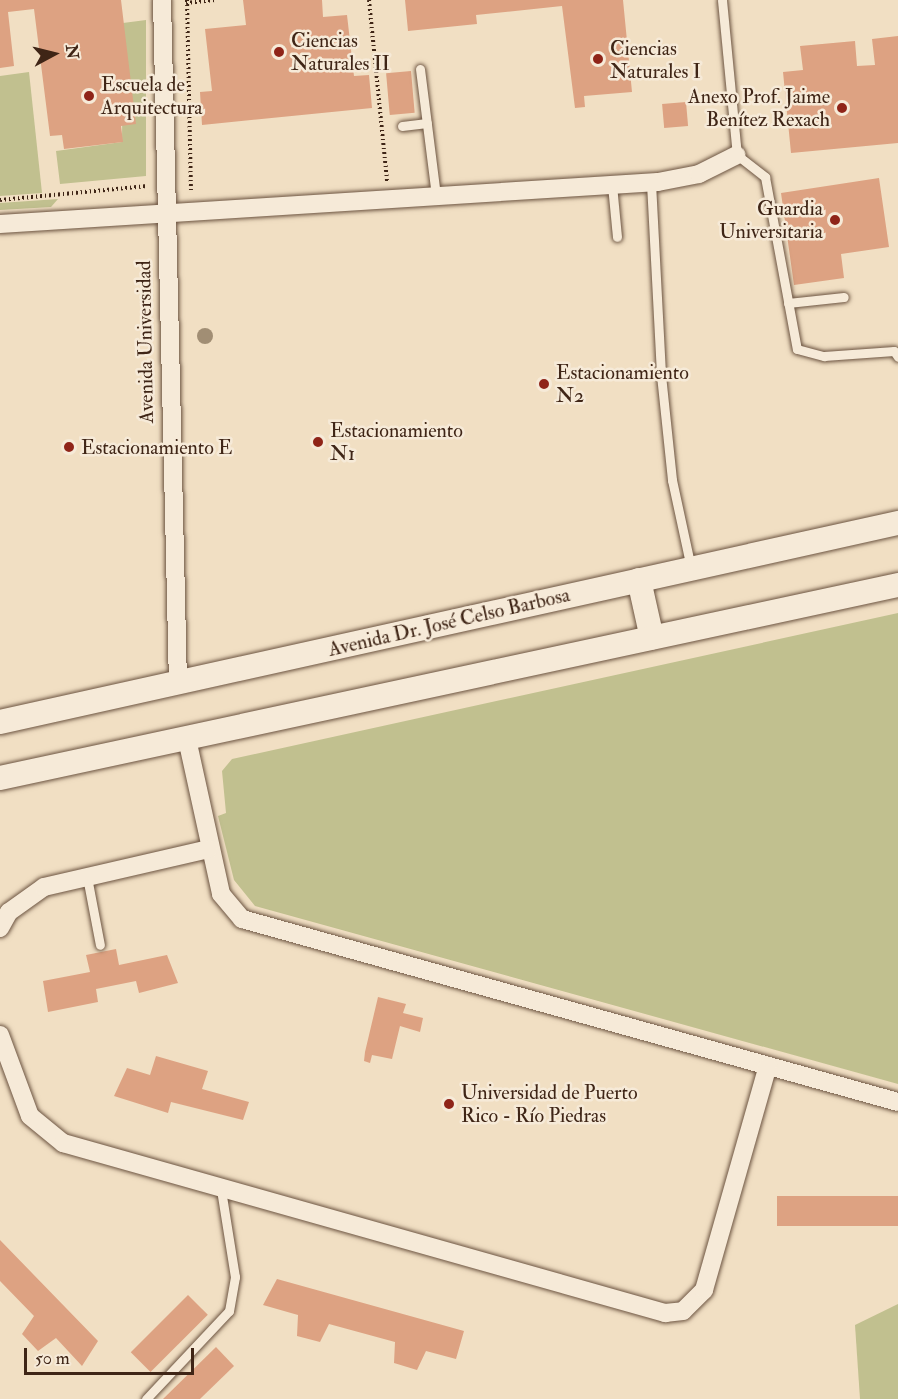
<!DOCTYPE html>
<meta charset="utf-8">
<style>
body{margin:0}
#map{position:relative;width:898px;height:1399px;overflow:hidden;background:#f1dfc3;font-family:"IM FELL Double Pica",serif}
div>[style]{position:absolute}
.green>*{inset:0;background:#c1c08f}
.building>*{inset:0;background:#dda282;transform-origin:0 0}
.path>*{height:4px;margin-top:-2px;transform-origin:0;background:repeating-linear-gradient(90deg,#3f2516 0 1.5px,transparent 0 4.5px)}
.roads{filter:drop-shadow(0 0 2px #6c5441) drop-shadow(0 0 2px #6c5441)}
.service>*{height:9px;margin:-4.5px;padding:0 4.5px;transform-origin:4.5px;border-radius:4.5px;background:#f6ead8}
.minor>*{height:18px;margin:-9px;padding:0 9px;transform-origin:9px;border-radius:9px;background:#f6ead8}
.secondary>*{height:24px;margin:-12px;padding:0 12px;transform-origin:12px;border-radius:12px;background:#f6ead8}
.trees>*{width:16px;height:16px;margin:-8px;border-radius:50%;background:#a18e74}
.dots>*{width:16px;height:16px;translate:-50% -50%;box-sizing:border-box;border:3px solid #f6ead8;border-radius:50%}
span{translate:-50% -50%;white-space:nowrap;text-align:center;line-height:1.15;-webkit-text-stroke:5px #f6ead8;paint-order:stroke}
.poi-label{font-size:20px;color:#3f2516}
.left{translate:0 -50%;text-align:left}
.right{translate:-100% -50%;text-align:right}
.street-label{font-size:20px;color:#3f2516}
.north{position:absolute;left:24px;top:24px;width:60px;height:60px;-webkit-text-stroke:4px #f6ead8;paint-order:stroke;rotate:83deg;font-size:16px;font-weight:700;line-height:24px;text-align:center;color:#3f2516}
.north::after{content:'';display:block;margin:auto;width:21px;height:27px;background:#3f2516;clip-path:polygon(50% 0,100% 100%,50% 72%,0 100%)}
.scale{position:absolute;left:24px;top:1348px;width:170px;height:27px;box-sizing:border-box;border:3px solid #3f2516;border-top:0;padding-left:8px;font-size:18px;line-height:21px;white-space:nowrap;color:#3f2516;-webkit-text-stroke:4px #f6ead8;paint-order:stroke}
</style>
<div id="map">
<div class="green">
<div style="clip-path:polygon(146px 20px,146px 176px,60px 184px,56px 151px,122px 142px,123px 23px)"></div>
<div style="clip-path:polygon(29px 72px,42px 193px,0 196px,0 76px)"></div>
<div style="clip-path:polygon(58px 199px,51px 207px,0 210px,0 203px)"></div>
<div style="clip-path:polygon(898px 613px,898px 1084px,255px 906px,234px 880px,218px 816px,226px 813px,222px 771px,232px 759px)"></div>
<div style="clip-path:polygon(898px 1304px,898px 1399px,860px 1399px,855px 1325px)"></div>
</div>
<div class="building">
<div style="clip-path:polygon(0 0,121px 0,136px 124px,121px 126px,123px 142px,64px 149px,62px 135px,50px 136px,34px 9px,8px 12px,14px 66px,0 68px)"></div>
<div style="clip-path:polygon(243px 0,322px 0,323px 17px,347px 15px,354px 76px,369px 75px,372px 108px,202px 125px,200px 92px,212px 91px,205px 29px,246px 25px)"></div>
<div style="clip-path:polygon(405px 0,623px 0,632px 92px,584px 96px,585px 107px,575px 108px,562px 6px,476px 15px,477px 24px,408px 31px)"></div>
<div style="clip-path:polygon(898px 36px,898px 143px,791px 153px,783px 72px,803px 70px,800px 46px,855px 41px,857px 66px,875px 65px,872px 39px)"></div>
<div style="left:411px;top:71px;width:42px;height:25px;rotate:85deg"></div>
<div style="left:686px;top:102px;width:24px;height:24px;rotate:85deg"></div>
<div style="clip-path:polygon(879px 178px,889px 247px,841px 254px,844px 278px,794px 285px,781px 193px)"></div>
<div style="clip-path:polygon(116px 949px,119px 965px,167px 955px,178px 983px,139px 993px,136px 981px,96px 989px,98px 1002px,48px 1012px,43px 981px,90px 972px,86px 955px)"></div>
<div style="clip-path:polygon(378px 997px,406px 1004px,403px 1013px,423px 1018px,420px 1032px,400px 1026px,392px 1059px,372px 1055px,370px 1063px,364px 1061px,365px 1052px)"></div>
<div style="clip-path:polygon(156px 1056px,208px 1071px,202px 1089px,249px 1102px,243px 1120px,171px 1102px,168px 1113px,114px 1096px,127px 1068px,150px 1075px)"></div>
<div style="left:898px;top:1196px;width:30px;height:121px;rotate:90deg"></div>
<div style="clip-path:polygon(0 1240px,98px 1341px,82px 1366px,56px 1338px,38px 1351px,22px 1334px,34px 1316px,0 1281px)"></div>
<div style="clip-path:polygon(277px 1279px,464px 1331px,456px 1359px,426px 1351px,417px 1370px,394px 1363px,395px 1342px,329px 1324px,320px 1342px,297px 1336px,298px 1315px,263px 1305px)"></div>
<div style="left:188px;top:1295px;width:28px;height:81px;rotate:45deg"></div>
<div style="clip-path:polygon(216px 1347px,234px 1366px,200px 1399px,163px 1399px)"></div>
</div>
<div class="path">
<div style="left:187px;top:0;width:191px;rotate:88.8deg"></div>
<div style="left:369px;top:0;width:182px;rotate:84.3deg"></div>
<div style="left:186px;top:3px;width:29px;rotate:-6deg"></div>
<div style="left:0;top:200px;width:148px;rotate:-5.4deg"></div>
</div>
<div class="roads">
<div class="service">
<div style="left:722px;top:0;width:156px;rotate:84.5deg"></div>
<div style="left:737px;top:155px;width:36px;rotate:38deg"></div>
<div style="left:765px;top:177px;width:175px;rotate:79.5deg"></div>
<div style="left:797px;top:349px;width:28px;rotate:15deg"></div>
<div style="left:824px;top:356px;width:70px;rotate:-4.1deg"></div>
<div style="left:894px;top:351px;width:7px;rotate:56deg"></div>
<div style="left:420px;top:69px;width:128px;rotate:82.8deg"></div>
<div style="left:402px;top:126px;width:25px;rotate:-7deg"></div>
<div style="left:651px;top:183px;width:192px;rotate:87deg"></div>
<div style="left:661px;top:375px;width:106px;rotate:84deg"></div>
<div style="left:672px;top:480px;width:90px;rotate:77.8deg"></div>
<div style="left:612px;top:185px;width:52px;rotate:84.5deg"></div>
<div style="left:788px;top:303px;width:56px;rotate:-6.1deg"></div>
<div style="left:87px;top:877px;width:69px;rotate:79.2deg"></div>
<div style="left:146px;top:1399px;width:121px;rotate:-46.7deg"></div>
<div style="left:229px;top:1311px;width:35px;rotate:-80deg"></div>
<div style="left:235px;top:1277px;width:88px;rotate:-99.1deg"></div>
</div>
<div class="minor">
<div style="left:162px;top:0;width:683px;rotate:88.66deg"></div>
<div style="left:0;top:224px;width:659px;rotate:-3.65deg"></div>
<div style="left:658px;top:182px;width:42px;rotate:-11deg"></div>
<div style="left:699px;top:174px;width:42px;rotate:-26.6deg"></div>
<div style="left:187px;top:739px;width:159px;rotate:77.6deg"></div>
<div style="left:221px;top:894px;width:33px;rotate:50deg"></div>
<div style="left:242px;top:919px;width:681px;rotate:15.59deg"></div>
<div style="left:0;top:928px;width:18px;rotate:-61deg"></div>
<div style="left:9px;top:912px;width:43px;rotate:-35.5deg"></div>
<div style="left:44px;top:887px;width:169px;rotate:-13deg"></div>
<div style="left:0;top:1035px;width:86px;rotate:69.7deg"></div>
<div style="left:30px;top:1116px;width:43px;rotate:39.3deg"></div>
<div style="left:63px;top:1143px;width:626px;rotate:15.77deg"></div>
<div style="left:665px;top:1313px;width:18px;rotate:-6deg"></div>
<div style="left:683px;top:1311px;width:30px;rotate:-45deg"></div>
<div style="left:704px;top:1290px;width:233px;rotate:-74.1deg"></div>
</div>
<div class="secondary">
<div style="left:639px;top:580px;width:59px;rotate:77.4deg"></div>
<div style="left:0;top:722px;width:920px;rotate:-12.5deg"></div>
<div style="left:0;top:778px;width:919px;rotate:-12.13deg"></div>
</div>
</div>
<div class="trees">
<div style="left:205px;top:336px"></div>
</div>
<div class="dots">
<div style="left:279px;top:52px;background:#8f2418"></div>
<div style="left:598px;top:59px;background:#8f2418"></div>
<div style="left:89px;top:96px;background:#8f2418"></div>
<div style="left:842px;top:108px;background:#8f2418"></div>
<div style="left:835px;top:220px;background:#8f2418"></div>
<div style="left:544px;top:384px;background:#8f2418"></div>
<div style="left:318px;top:442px;background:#8f2418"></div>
<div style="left:69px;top:447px;background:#8f2418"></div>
<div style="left:449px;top:1104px;background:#8f2418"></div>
</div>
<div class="poi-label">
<span class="left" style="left:291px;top:52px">Ciencias<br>Naturales II</span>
<span class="left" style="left:610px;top:60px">Ciencias<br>Naturales I</span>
<span class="left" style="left:101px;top:96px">Escuela de<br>Arquitectura</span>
<span class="right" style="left:830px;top:108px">Anexo Prof. Jaime<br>Benítez Rexach</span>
<span class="right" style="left:823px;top:220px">Guardia<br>Universitaria</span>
<span class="left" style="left:556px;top:384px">Estacionamiento<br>N2</span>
<span class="left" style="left:330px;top:442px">Estacionamiento<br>N1</span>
<span class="left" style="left:81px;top:447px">Estacionamiento E</span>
<span class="left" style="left:461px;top:1104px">Universidad de Puerto<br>Rico - Río Piedras</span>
</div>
<div class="street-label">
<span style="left:145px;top:342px;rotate:-91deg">Avenida Universidad</span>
<span style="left:449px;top:622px;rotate:-13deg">Avenida Dr. José Celso Barbosa</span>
</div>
<div class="north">N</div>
<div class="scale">50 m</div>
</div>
